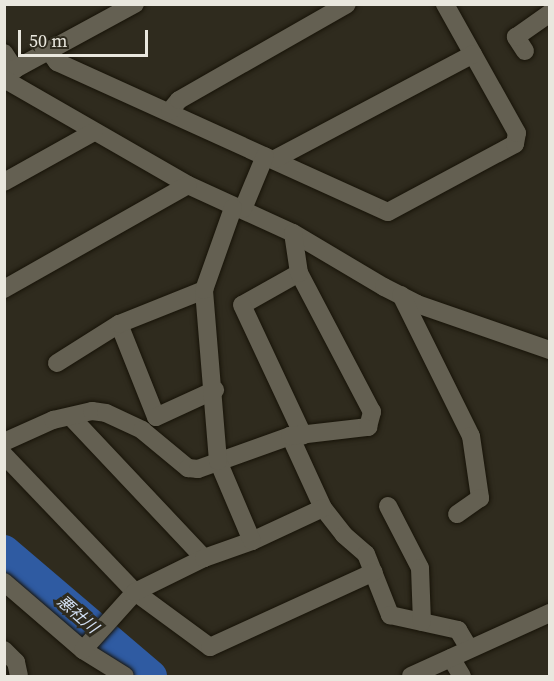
<!DOCTYPE html>
<meta charset="utf-8">
<style>
body{margin:0}
#map{position:relative;width:554px;height:681px;overflow:hidden;background:#2f2b1e;font-family:"Source Serif 4","Noto Sans JP",serif}
div>[style]{position:absolute}
.river>*{height:32px;margin:-16px;padding:0 16px;transform-origin:16px;border-radius:16px;background:#2f5ba2}
.roads{filter:drop-shadow(0 0 2px #171308) drop-shadow(0 0 2px #171308)}
.minor>*{height:18px;margin:-9px;padding:0 9px;transform-origin:9px;border-radius:9px;background:#646052}
span{translate:-50% -50%;white-space:nowrap;text-align:center;line-height:1.15;-webkit-text-stroke:6px #2f2b1e;paint-order:stroke}
.water-label{font-size:16px;color:#d4e1f5;font-style:italic}
.frame{position:absolute;inset:0;border:6px solid #e9e7de;pointer-events:none}
.scale{position:absolute;left:18px;top:30px;width:130px;height:27px;box-sizing:border-box;border:3px solid #e9e7de;border-top:0;padding-left:8px;font-size:18px;line-height:21px;white-space:nowrap;color:#e9e7de;-webkit-text-stroke:4px #2f2b1e;paint-order:stroke}
</style>
<div id="map">
<div class="river">
<div style="left:4px;top:551px;width:193px;rotate:40.4deg"></div>
</div>
<div class="roads">
<div class="minor">
<div style="left:49px;top:51px;width:14px;rotate:54deg"></div>
<div style="left:57px;top:62px;width:363px;rotate:24.4deg"></div>
<div style="left:388px;top:212px;width:144px;rotate:-28.2deg"></div>
<div style="left:515px;top:144px;width:11px;rotate:-80deg"></div>
<div style="left:517px;top:133px;width:148px;rotate:-119.2deg"></div>
<div style="left:525px;top:51px;width:17px;rotate:-123deg"></div>
<div style="left:516px;top:37px;width:42px;rotate:-35.2deg"></div>
<div style="left:4px;top:53px;width:20px;rotate:57deg"></div>
<div style="left:4px;top:75px;width:149px;rotate:-28.5deg"></div>
<div style="left:4px;top:79px;width:212px;rotate:29.9deg"></div>
<div style="left:188px;top:185px;width:115px;rotate:24.6deg"></div>
<div style="left:293px;top:233px;width:106px;rotate:30.7deg"></div>
<div style="left:384px;top:287px;width:37px;rotate:27deg"></div>
<div style="left:417px;top:304px;width:141px;rotate:19.1deg"></div>
<div style="left:170px;top:111px;width:14px;rotate:-51deg"></div>
<div style="left:179px;top:100px;width:193px;rotate:-29.7deg"></div>
<div style="left:275px;top:159px;width:224px;rotate:-27.9deg"></div>
<div style="left:4px;top:182px;width:103px;rotate:-29.1deg"></div>
<div style="left:243px;top:209px;width:57px;rotate:-67.5deg"></div>
<div style="left:299px;top:273px;width:65px;rotate:150.7deg"></div>
<div style="left:242px;top:305px;width:144px;rotate:64.9deg"></div>
<div style="left:4px;top:289px;width:211px;rotate:-29.5deg"></div>
<div style="left:401px;top:295px;width:157px;rotate:63.6deg"></div>
<div style="left:471px;top:436px;width:63px;rotate:81.7deg"></div>
<div style="left:480px;top:498px;width:28px;rotate:145deg"></div>
<div style="left:119px;top:324px;width:100px;rotate:68.3deg"></div>
<div style="left:156px;top:417px;width:65px;rotate:-24.6deg"></div>
<div style="left:57px;top:363px;width:73px;rotate:-32.2deg"></div>
<div style="left:119px;top:324px;width:92px;rotate:-21.8deg"></div>
<div style="left:71px;top:417px;width:194px;rotate:46.7deg"></div>
<div style="left:290px;top:436px;width:79px;rotate:65.4deg"></div>
<div style="left:323px;top:508px;width:34px;rotate:52deg"></div>
<div style="left:344px;top:535px;width:29px;rotate:41deg"></div>
<div style="left:366px;top:554px;width:66px;rotate:68.5deg"></div>
<div style="left:390px;top:615px;width:70px;rotate:12.4deg"></div>
<div style="left:458px;top:630px;width:21px;rotate:59deg"></div>
<div style="left:4px;top:442px;width:54px;rotate:-24.2deg"></div>
<div style="left:53px;top:420px;width:40px;rotate:-13deg"></div>
<div style="left:92px;top:411px;width:14px;rotate:8deg"></div>
<div style="left:106px;top:413px;width:40px;rotate:25deg"></div>
<div style="left:142px;top:430px;width:60px;rotate:39.6deg"></div>
<div style="left:188px;top:468px;width:10px;rotate:6deg"></div>
<div style="left:198px;top:469px;width:98px;rotate:-19.7deg"></div>
<div style="left:290px;top:436px;width:79px;rotate:-6.6deg"></div>
<div style="left:368px;top:427px;width:16px;rotate:-75deg"></div>
<div style="left:372px;top:412px;width:157px;rotate:-117.7deg"></div>
<div style="left:299px;top:273px;width:40px;rotate:-98.5deg"></div>
<div style="left:4px;top:455px;width:190px;rotate:46.3deg"></div>
<div style="left:135px;top:592px;width:93px;rotate:36.3deg"></div>
<div style="left:210px;top:647px;width:180px;rotate:-24.6deg"></div>
<div style="left:388px;top:506px;width:70px;rotate:62.7deg"></div>
<div style="left:420px;top:568px;width:54px;rotate:87.9deg"></div>
<div style="left:252px;top:541px;width:78px;rotate:-24.9deg"></div>
<div style="left:4px;top:582px;width:104px;rotate:40.7deg"></div>
<div style="left:83px;top:650px;width:49px;rotate:31.8deg"></div>
<div style="left:4px;top:650px;width:17px;rotate:45deg"></div>
<div style="left:16px;top:662px;width:14px;rotate:78deg"></div>
<div style="left:83px;top:650px;width:78px;rotate:-48.1deg"></div>
<div style="left:135px;top:592px;width:77px;rotate:-26.2deg"></div>
<div style="left:204px;top:558px;width:51px;rotate:-19.5deg"></div>
<div style="left:252px;top:541px;width:87px;rotate:-113deg"></div>
<div style="left:218px;top:461px;width:172px;rotate:-94.7deg"></div>
<div style="left:204px;top:290px;width:87px;rotate:-70.5deg"></div>
<div style="left:451px;top:658px;width:21px;rotate:59deg"></div>
<div style="left:411px;top:676px;width:153px;rotate:-24.4deg"></div>
</div>
</div>
<div class="water-label">
<span style="left:78px;top:614px;rotate:41deg">悪社川</span>
</div>
<div class="frame"></div>
<div class="scale">50 m</div>
</div>
